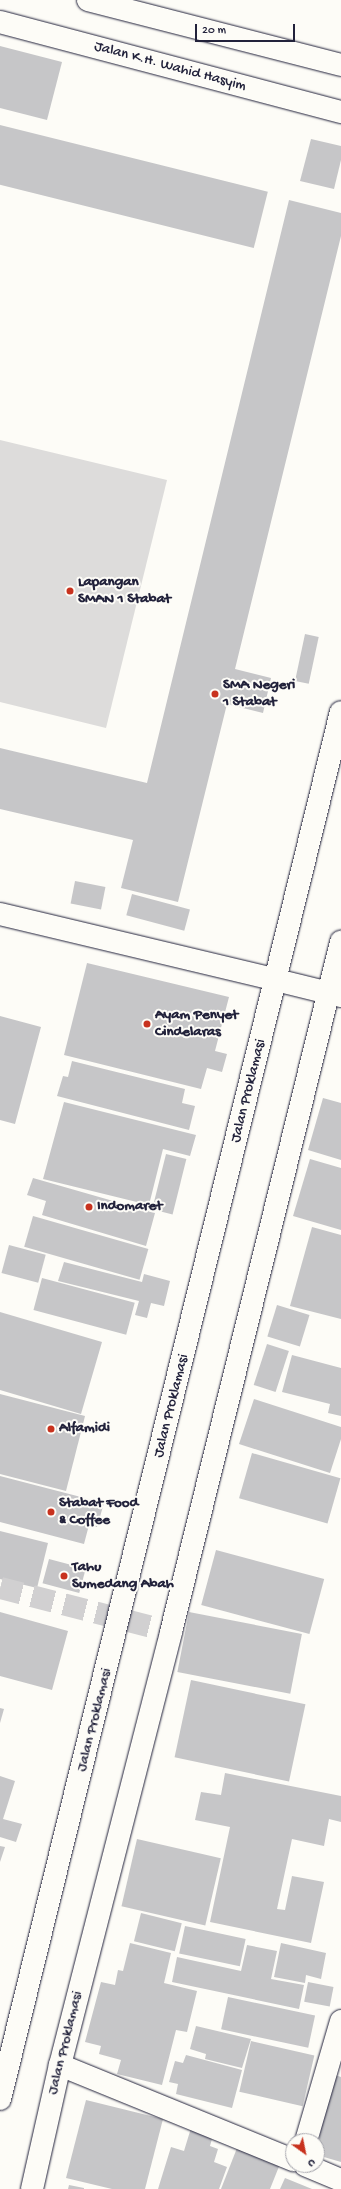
<!DOCTYPE html>
<style>
body{margin:0}
#map{position:relative;width:341px;height:2189px;overflow:hidden;background:#fdfcf7;font-family:"Gochi Hand",sans-serif}
div>[style]{position:absolute}
.green>*{inset:0;background:#dddcdb}
.building>*{inset:0;background:#c6c6c8;transform-origin:0 0}
.street-tunnel>*{height:22px;margin-top:-11px;transform-origin:0;background:repeating-linear-gradient(90deg,#d1d0d1 0 22px,transparent 0 33px)}
.roads{filter:drop-shadow(0 0 1px #22223b) drop-shadow(0 0 1px #22223b)}
.street>*{height:22px;margin:-11px;padding:0 11px;transform-origin:11px;border-radius:11px;background:#fdfcf7}
.secondary>*{height:22px;margin:-11px;padding:0 11px;transform-origin:11px;border-radius:11px;background:#fdfcf7}
.dots>*{width:11px;height:11px;translate:-50% -50%;box-sizing:border-box;border:2px solid #fdfcf7;border-radius:50%}
span{translate:-50% -50%;white-space:nowrap;text-align:center;line-height:1.15;-webkit-text-stroke:4px #fdfcf7;paint-order:stroke}
.street-label{font-size:15px;color:#22223b}
.poi-label{font-size:15px;color:#22223b;font-weight:700}
.left{translate:0 -50%;text-align:left}
.north{position:absolute;left:285px;top:2133px;width:40px;height:40px;box-sizing:border-box;background:#fdfcf7;border:1px solid #a5a5ac;border-radius:50%;rotate:147deg;font-size:11px;font-weight:700;line-height:16px;text-align:center;color:#22223b}
.north::after{content:'';display:block;margin:auto;width:14px;height:18px;background:#c8321e;clip-path:polygon(50% 0,100% 100%,50% 72%,0 100%)}
.scale{position:absolute;left:195px;top:24px;width:100px;height:18px;box-sizing:border-box;border:2px solid #22223b;border-top:0;padding-left:5px;font-size:12px;line-height:14px;white-space:nowrap;color:#22223b;-webkit-text-stroke:3px #fdfcf7;paint-order:stroke}
</style>
<div id="map">
<div class="green">
<div style="clip-path:polygon(0 440px,167px 480px,106px 728px,0 702px)"></div>
</div>
<div class="building">
<div style="clip-path:polygon(0 46px,62px 62px,47px 120px,0 108px)"></div>
<div style="left:0;top:125px;width:276px;height:58px;rotate:14deg"></div>
<div style="clip-path:polygon(311px 139px,341px 146px,341px 160px,334px 189px,300px 181px)"></div>
<div style="clip-path:polygon(289px 200px,341px 213px,341px 236px,235px 669px,271px 678px,263px 713px,227px 704px,178px 902px,121px 888px,133px 840px,0 809px,0 748px,147px 783px)"></div>
<div style="left:305px;top:634px;width:14px;height:48px;rotate:12deg"></div>
<div style="left:75px;top:881px;width:31px;height:23px;rotate:11deg"></div>
<div style="left:132px;top:894px;width:60px;height:22px;rotate:15deg"></div>
<div style="clip-path:polygon(87px 963px,229px 997px,215px 1051px,227px 1054px,222px 1072px,207px 1068px,201px 1089px,64px 1055px)"></div>
<div style="clip-path:polygon(0 1016px,41px 1027px,15px 1124px,0 1120px)"></div>
<div style="clip-path:polygon(72px 1061px,185px 1089px,182px 1103px,195px 1106px,189px 1130px,57px 1096px,63px 1076px,68px 1077px)"></div>
<div style="clip-path:polygon(323px 1098px,341px 1103px,341px 1160px,308px 1150px)"></div>
<div style="clip-path:polygon(64px 1102px,196px 1135px,190px 1156px,163px 1149px,149px 1205px,43px 1179px)"></div>
<div style="left:166px;top:1154px;width:21px;height:57px;rotate:14deg"></div>
<div style="clip-path:polygon(310px 1159px,341px 1168px,341px 1230px,293px 1216px)"></div>
<div style="clip-path:polygon(33px 1178px,155px 1213px,146px 1246px,42px 1215px,46px 1201px,27px 1195px)"></div>
<div style="left:33px;top:1216px;width:120px;height:32px;rotate:16deg"></div>
<div style="clip-path:polygon(312px 1227px,341px 1235px,341px 1319px,290px 1306px)"></div>
<div style="left:9px;top:1245px;width:38px;height:29px;rotate:15deg"></div>
<div style="clip-path:polygon(64px 1262px,142px 1282px,144px 1274px,170px 1281px,164px 1306px,151px 1303px,147px 1318px,135px 1315px,139px 1301px,58px 1281px)"></div>
<div style="left:42px;top:1278px;width:96px;height:33px;rotate:15deg"></div>
<div style="left:277px;top:1305px;width:34px;height:33px;rotate:17deg"></div>
<div style="clip-path:polygon(0 1312px,102px 1342px,81px 1414px,0 1390px)"></div>
<div style="left:267px;top:1344px;width:23px;height:43px;rotate:18deg"></div>
<div style="clip-path:polygon(292px 1355px,341px 1368px,341px 1416px,328px 1413px,330px 1404px,282px 1392px)"></div>
<div style="clip-path:polygon(0 1394px,85px 1416px,66px 1491px,0 1474px)"></div>
<div style="clip-path:polygon(254px 1399px,341px 1427px,341px 1439px,330px 1473px,239px 1444px)"></div>
<div style="left:252px;top:1453px;width:92px;height:47px;rotate:16deg"></div>
<div style="clip-path:polygon(0 1476px,104px 1503px,97px 1527px,89px 1525px,84px 1544px,0 1522px)"></div>
<div style="clip-path:polygon(0 1531px,48px 1543px,37px 1588px,0 1579px)"></div>
<div style="left:216px;top:1550px;width:112px;height:57px;rotate:15deg"></div>
<div style="left:49px;top:1559px;width:38px;height:25px;rotate:15deg"></div>
<div style="clip-path:polygon(0 1612px,68px 1631px,52px 1690px,0 1676px)"></div>
<div style="left:189px;top:1612px;width:115px;height:61px;rotate:11deg"></div>
<div style="left:191px;top:1680px;width:117px;height:79px;rotate:12deg"></div>
<div style="clip-path:polygon(0 1708px,4px 1709px,0 1723px)"></div>
<div style="clip-path:polygon(225px 1773px,341px 1796px,341px 1822px,329px 1819px,324px 1846px,292px 1839px,277px 1909px,285px 1910px,292px 1876px,324px 1882px,311px 1943px,210px 1922px,230px 1827px,195px 1820px,201px 1792px,221px 1795px)"></div>
<div style="clip-path:polygon(0 1776px,15px 1781px,3px 1819px,22px 1824px,16px 1842px,0 1837px)"></div>
<div style="left:137px;top:1839px;width:86px;height:69px;rotate:13deg"></div>
<div style="clip-path:polygon(0 1846px,5px 1847px,0 1862px)"></div>
<div style="left:141px;top:1913px;width:42px;height:29px;rotate:14deg"></div>
<div style="left:185px;top:1926px;width:62px;height:28px;rotate:12deg"></div>
<div style="clip-path:polygon(130px 1943px,171px 1953px,164px 1983px,197px 1991px,187px 2032px,176px 2030px,162px 2085px,117px 2074px,121px 2060px,99px 2054px,101px 2046px,85px 2042px,101px 1982px,115px 1985px,118px 1970px,123px 1971px)"></div>
<div style="clip-path:polygon(281px 1943px,326px 1953px,321px 1979px,306px 1975px,305px 1983px,274px 1977px)"></div>
<div style="clip-path:polygon(247px 1945px,277px 1951px,271px 1979px,304px 1985px,299px 2009px,172px 1982px,177px 1957px,241px 1971px)"></div>
<div style="left:308px;top:1982px;width:26px;height:20px;rotate:11deg"></div>
<div style="left:228px;top:1997px;width:89px;height:33px;rotate:12deg"></div>
<div style="clip-path:polygon(196px 2026px,251px 2039px,242px 2068px,205px 2059px,206px 2054px,190px 2049px)"></div>
<div style="left:251px;top:2041px;width:65px;height:52px;rotate:13deg"></div>
<div style="clip-path:polygon(186px 2055px,242px 2070px,232px 2108px,176px 2094px,178px 2084px,169px 2082px,175px 2061px,183px 2063px)"></div>
<div style="clip-path:polygon(329px 2073px,341px 2077px,341px 2162px,317px 2155px)"></div>
<div style="clip-path:polygon(86px 2100px,163px 2119px,145px 2189px,112px 2189px,66px 2178px)"></div>
<div style="clip-path:polygon(191px 2128px,213px 2135px,210px 2146px,218px 2149px,214px 2162px,227px 2167px,219px 2189px,158px 2189px,171px 2147px,184px 2151px)"></div>
<div style="clip-path:polygon(237px 2148px,280px 2164px,270px 2189px,221px 2189px)"></div>
<div style="clip-path:polygon(285px 2178px,312px 2189px,280px 2189px)"></div>
<div style="clip-path:polygon(69px 2185px,84px 2188px,84px 2189px,68px 2189px)"></div>
</div>
<div class="street-tunnel">
<div style="left:0;top:1588px;width:177px;rotate:14.4deg"></div>
</div>
<div class="roads">
<div class="street">
<div style="left:88px;top:0;width:261px;rotate:14.4deg"></div>
<div style="left:0;top:22px;width:353px;rotate:14.8deg"></div>
<div style="left:276px;top:980px;width:67px;rotate:13.8deg"></div>
<div style="left:60px;top:2065px;width:252px;rotate:22.2deg"></div>
<div style="left:306px;top:2141px;width:125px;rotate:-73.7deg"></div>
<div style="left:305px;top:2165px;width:39px;rotate:23deg"></div>
</div>
<div class="secondary">
<div style="left:0;top:914px;width:284px;rotate:13.4deg"></div>
<div style="left:0;top:2099px;width:1428px;rotate:-76.19deg"></div>
<div style="left:32px;top:2189px;width:127px;rotate:-77.3deg"></div>
<div style="left:60px;top:2065px;width:447px;rotate:-75.6deg"></div>
<div style="left:171px;top:1632px;width:711px;rotate:-76.16deg"></div>
</div>
</div>
<div class="dots">
<div style="left:70px;top:591px;background:#c8321e"></div>
<div style="left:215px;top:694px;background:#c8321e"></div>
<div style="left:147px;top:1024px;background:#c8321e"></div>
<div style="left:89px;top:1207px;background:#c8321e"></div>
<div style="left:51px;top:1429px;background:#c8321e"></div>
<div style="left:51px;top:1512px;background:#c8321e"></div>
<div style="left:64px;top:1576px;background:#c8321e"></div>
</div>
<div class="street-label">
<span style="left:170px;top:67px;rotate:15deg">Jalan K.H. Wahid Hasyim</span>
<span style="left:249px;top:1091px;rotate:-76deg">Jalan Proklamasi</span>
<span style="left:172px;top:1406px;rotate:-76deg">Jalan Proklamasi</span>
<span style="left:95px;top:1720px;rotate:-76deg">Jalan Proklamasi</span>
<span style="left:66px;top:2043px;rotate:-76deg">Jalan Proklamasi</span>
</div>
<div class="poi-label">
<span class="left" style="left:78px;top:591px">Lapangan<br>SMAN 1 Stabat</span>
<span class="left" style="left:223px;top:694px">SMA Negeri<br>1 Stabat</span>
<span class="left" style="left:155px;top:1024px">Ayam Penyet<br>Cindelaras</span>
<span class="left" style="left:97px;top:1207px">Indomaret</span>
<span class="left" style="left:59px;top:1429px">Alfamidi</span>
<span class="left" style="left:59px;top:1512px">Stabat Food<br>&amp; Coffee</span>
<span class="left" style="left:72px;top:1576px">Tahu<br>Sumedang Abah</span>
</div>
<div class="north">U</div>
<div class="scale">20 m</div>
</div>
